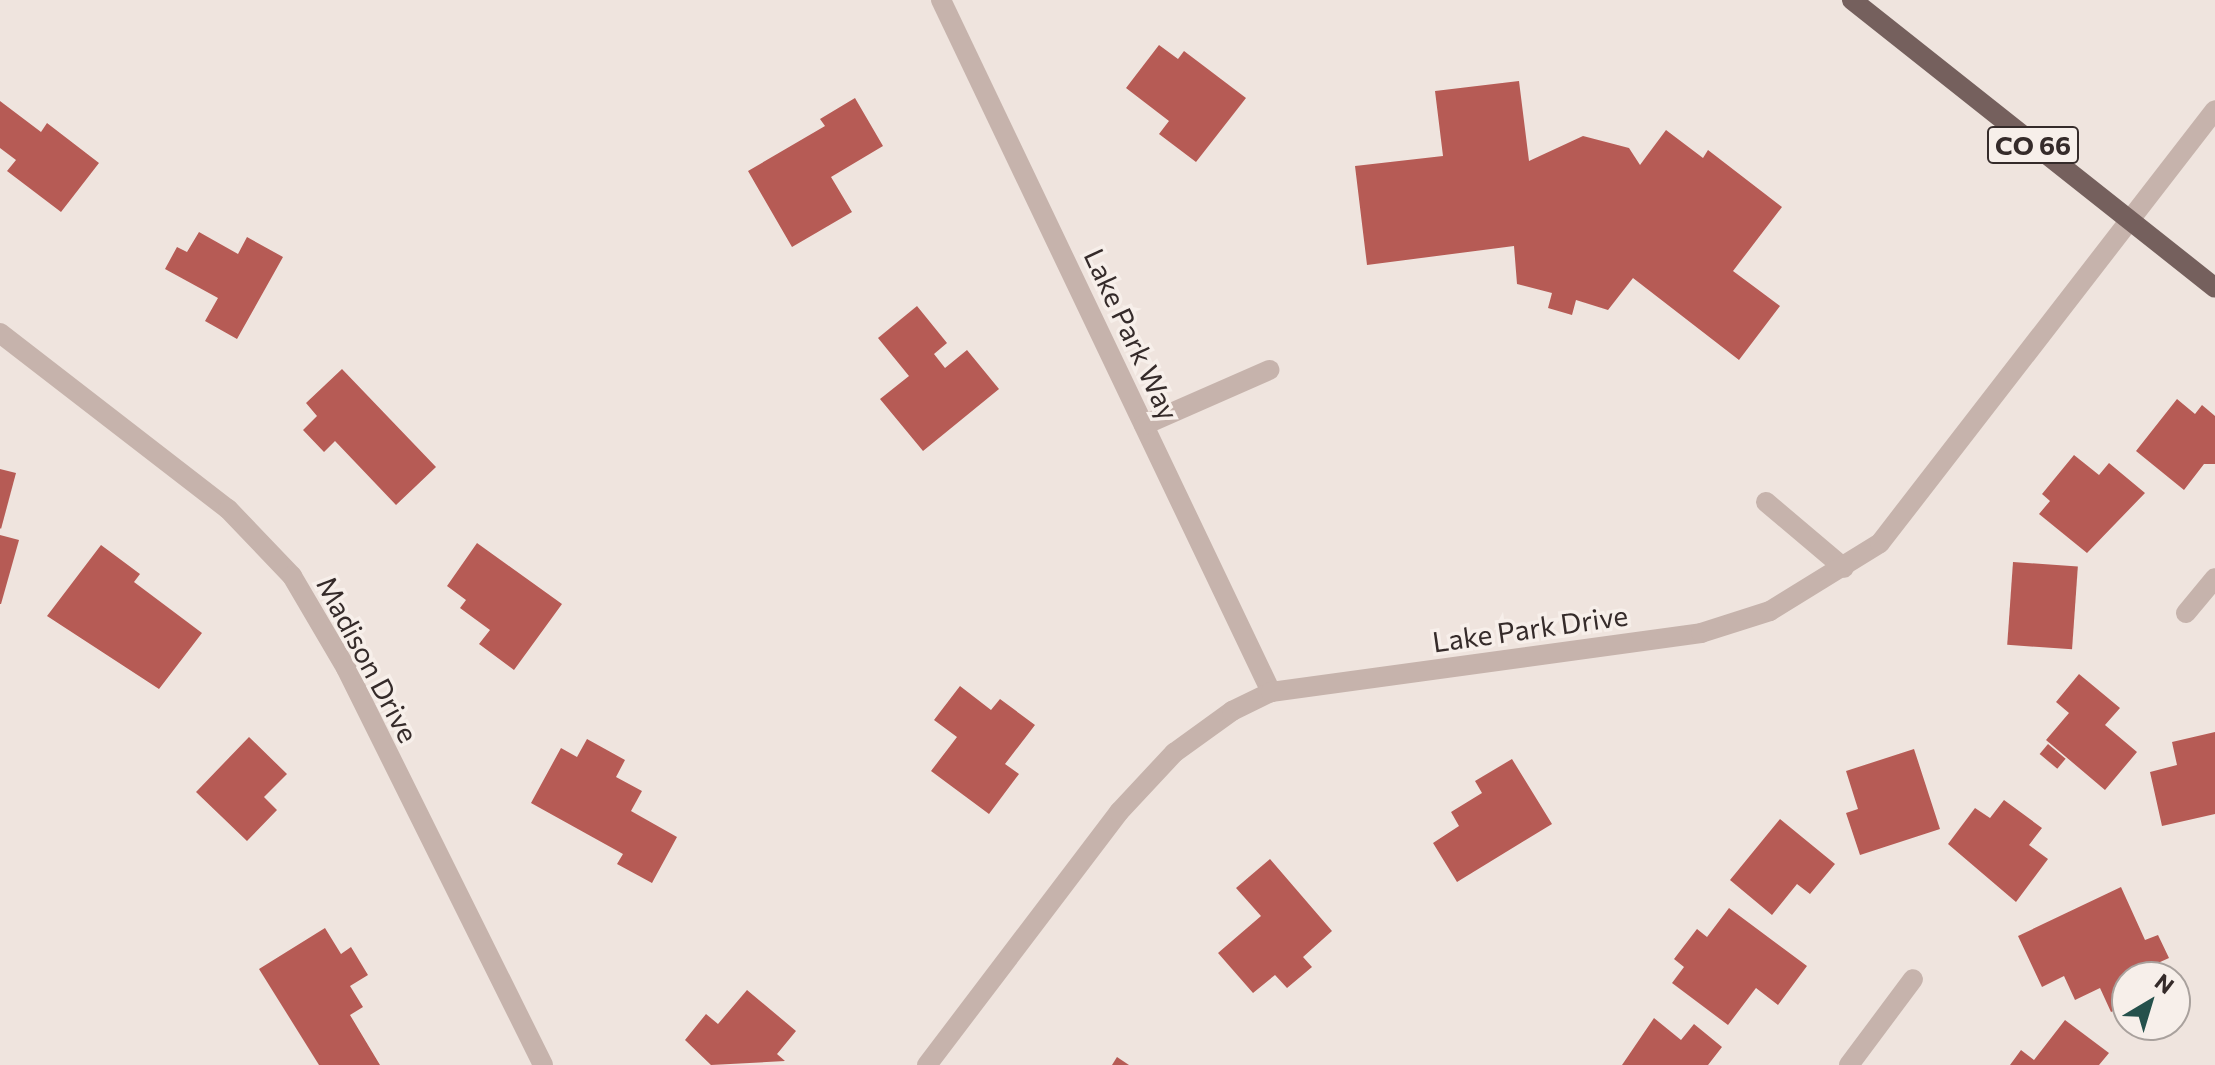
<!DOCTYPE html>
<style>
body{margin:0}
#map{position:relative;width:2215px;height:1065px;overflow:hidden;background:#efe4de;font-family:Commissioner,sans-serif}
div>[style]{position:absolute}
.building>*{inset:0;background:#b65b55;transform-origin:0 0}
.minor>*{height:20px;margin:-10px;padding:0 10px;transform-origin:10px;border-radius:10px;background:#c6b3ac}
.major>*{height:20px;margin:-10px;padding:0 10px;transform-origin:10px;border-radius:10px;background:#75605d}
span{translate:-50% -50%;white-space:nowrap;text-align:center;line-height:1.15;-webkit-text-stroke:7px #f7efea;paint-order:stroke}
.shield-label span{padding:2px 6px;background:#f7efea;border:2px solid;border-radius:6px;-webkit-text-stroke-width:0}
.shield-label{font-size:26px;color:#352b2a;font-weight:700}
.street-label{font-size:28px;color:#352b2a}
.north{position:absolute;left:2111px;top:961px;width:80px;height:80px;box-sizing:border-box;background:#f7efea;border:2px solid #a9a19d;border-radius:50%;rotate:38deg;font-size:22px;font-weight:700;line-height:32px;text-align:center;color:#352b2a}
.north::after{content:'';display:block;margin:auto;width:28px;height:36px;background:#25514c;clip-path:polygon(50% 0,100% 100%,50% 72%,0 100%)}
</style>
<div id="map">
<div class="building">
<div style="clip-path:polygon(1159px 45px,1178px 59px,1184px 51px,1246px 98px,1196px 162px,1159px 134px,1169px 121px,1126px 88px)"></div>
<div style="clip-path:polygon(1519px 81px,1529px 161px,1583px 136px,1629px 148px,1640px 165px,1666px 130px,1703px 158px,1708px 150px,1782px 207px,1733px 271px,1780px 306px,1739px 360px,1633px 278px,1608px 310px,1576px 300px,1572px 315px,1548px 308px,1552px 293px,1517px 284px,1514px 246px,1367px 265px,1355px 166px,1443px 156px,1435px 91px)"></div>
<div style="clip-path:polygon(855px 98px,883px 146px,831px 177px,852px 212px,792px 247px,748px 171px,825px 126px,820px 119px)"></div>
<div style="clip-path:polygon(0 101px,41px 132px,47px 123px,99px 163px,61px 212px,7px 171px,16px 160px,0 148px)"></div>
<div style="clip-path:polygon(199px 232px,238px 254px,247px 237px,283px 257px,237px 339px,205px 321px,218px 298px,165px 269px,177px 247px,187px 252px)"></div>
<div style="clip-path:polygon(917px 306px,947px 343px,934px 354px,945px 368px,967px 350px,999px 389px,923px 451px,880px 399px,909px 376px,878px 338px)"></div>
<div style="clip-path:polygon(342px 369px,436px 467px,396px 505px,335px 441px,324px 452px,303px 430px,317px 416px,306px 403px)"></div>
<div style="clip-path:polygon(2177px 399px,2195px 414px,2202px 405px,2215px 416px,2215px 464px,2204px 464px,2184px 490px,2136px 451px)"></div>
<div style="clip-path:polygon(2074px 455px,2099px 475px,2109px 463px,2145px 493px,2087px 553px,2039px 514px,2050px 501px,2042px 494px)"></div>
<div style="clip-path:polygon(0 469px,16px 473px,1px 529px,0 528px)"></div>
<div style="clip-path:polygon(0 535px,19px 540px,1px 604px,0 604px)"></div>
<div style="clip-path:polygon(477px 543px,562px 604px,514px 670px,479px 644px,490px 630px,460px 608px,466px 600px,447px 586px)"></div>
<div style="clip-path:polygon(101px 545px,140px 574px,134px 582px,202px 633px,159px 689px,47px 616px)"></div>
<div style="left:2013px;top:562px;width:65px;height:83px;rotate:4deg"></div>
<div style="clip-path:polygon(2079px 674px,2120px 708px,2105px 725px,2137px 752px,2105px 790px,2046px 740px,2069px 713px,2056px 702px)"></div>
<div style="clip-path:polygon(960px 686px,991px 710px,1000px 699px,1035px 725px,1005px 764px,1019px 774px,989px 814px,931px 771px,957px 737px,934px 720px)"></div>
<div style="clip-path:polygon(2215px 732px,2215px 814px,2162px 826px,2150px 772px,2177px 765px,2172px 742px)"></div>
<div style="clip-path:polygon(249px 737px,287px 774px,264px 797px,277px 810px,247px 841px,196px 792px)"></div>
<div style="clip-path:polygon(587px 739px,625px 760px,616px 777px,642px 791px,631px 811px,677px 837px,652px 883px,617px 864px,623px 854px,531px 803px,561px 748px,577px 757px)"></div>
<div style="left:2048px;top:744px;width:23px;height:13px;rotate:40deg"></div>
<div style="clip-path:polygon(1914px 749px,1940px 829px,1860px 855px,1846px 813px,1858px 809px,1846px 771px)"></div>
<div style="clip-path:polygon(1512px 759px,1552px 824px,1457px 882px,1433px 843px,1459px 826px,1451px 812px,1482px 793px,1475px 781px)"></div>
<div style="clip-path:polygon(2004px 800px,2042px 828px,2029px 845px,2048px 859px,2016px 902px,1948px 844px,1975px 808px,1990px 818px)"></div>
<div style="clip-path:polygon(1780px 819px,1835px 864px,1810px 894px,1797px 884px,1772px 915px,1730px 880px)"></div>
<div style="clip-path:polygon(1270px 859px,1332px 931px,1303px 957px,1312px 967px,1287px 988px,1275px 975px,1253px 993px,1218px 953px,1261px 916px,1236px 888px)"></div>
<div style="clip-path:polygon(2121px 887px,2145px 940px,2158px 935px,2169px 958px,2149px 967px,2154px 977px,2127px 977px,2127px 1005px,2111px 1012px,2100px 988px,2075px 1000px,2064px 976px,2042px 987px,2018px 936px)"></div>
<div style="clip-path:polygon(1729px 908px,1807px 966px,1778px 1005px,1756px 988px,1728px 1025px,1672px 983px,1684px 967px,1674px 959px,1697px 929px,1707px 937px)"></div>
<div style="clip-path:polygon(325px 928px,341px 954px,351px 947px,368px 975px,350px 986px,363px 1007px,350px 1015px,380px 1065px,319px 1065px,259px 969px)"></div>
<div style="clip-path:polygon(747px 990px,796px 1031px,777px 1054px,785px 1061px,711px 1065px,685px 1040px,706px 1014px,718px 1024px)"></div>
<div style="clip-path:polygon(1654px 1018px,1681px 1040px,1694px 1024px,1722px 1047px,1708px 1065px,1622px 1065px)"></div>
<div style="clip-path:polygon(2065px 1020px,2109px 1053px,2099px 1065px,2010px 1065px,2021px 1050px,2034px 1060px)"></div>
<div style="clip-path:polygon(1117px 1057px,1129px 1065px,1112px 1065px)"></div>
</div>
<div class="minor">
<div style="left:941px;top:0;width:767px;rotate:64.5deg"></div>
<div style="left:0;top:333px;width:288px;rotate:37.7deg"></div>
<div style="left:228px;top:509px;width:93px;rotate:46.3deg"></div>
<div style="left:292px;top:576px;width:107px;rotate:59.6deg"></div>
<div style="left:346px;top:668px;width:443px;rotate:63.6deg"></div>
<div style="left:1144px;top:425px;width:137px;rotate:-23.7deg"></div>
<div style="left:1766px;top:502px;width:102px;rotate:40.2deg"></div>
<div style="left:2186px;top:613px;width:45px;rotate:-50.4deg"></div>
<div style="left:927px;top:1065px;width:318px;rotate:-52.8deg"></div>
<div style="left:1119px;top:812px;width:81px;rotate:-47deg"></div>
<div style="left:1174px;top:753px;width:72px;rotate:-35.9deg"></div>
<div style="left:1232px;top:711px;width:43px;rotate:-26deg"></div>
<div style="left:1271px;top:692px;width:434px;rotate:-7.8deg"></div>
<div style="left:1701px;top:633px;width:72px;rotate:-17.7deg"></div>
<div style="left:1770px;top:611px;width:129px;rotate:-31.7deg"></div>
<div style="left:1880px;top:543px;width:547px;rotate:-52.27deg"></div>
<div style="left:1849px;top:1065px;width:107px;rotate:-53.3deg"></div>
</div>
<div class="major">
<div style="left:1852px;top:0;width:463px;rotate:38.4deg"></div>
</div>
<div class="shield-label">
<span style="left:2033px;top:145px">CO 66</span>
</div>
<div class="street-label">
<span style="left:1132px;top:334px;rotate:65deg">Lake Park Way</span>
<span style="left:1530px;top:628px;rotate:-8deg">Lake Park Drive</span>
<span style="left:368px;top:659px;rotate:62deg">Madison Drive</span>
</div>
<div class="north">N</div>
</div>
